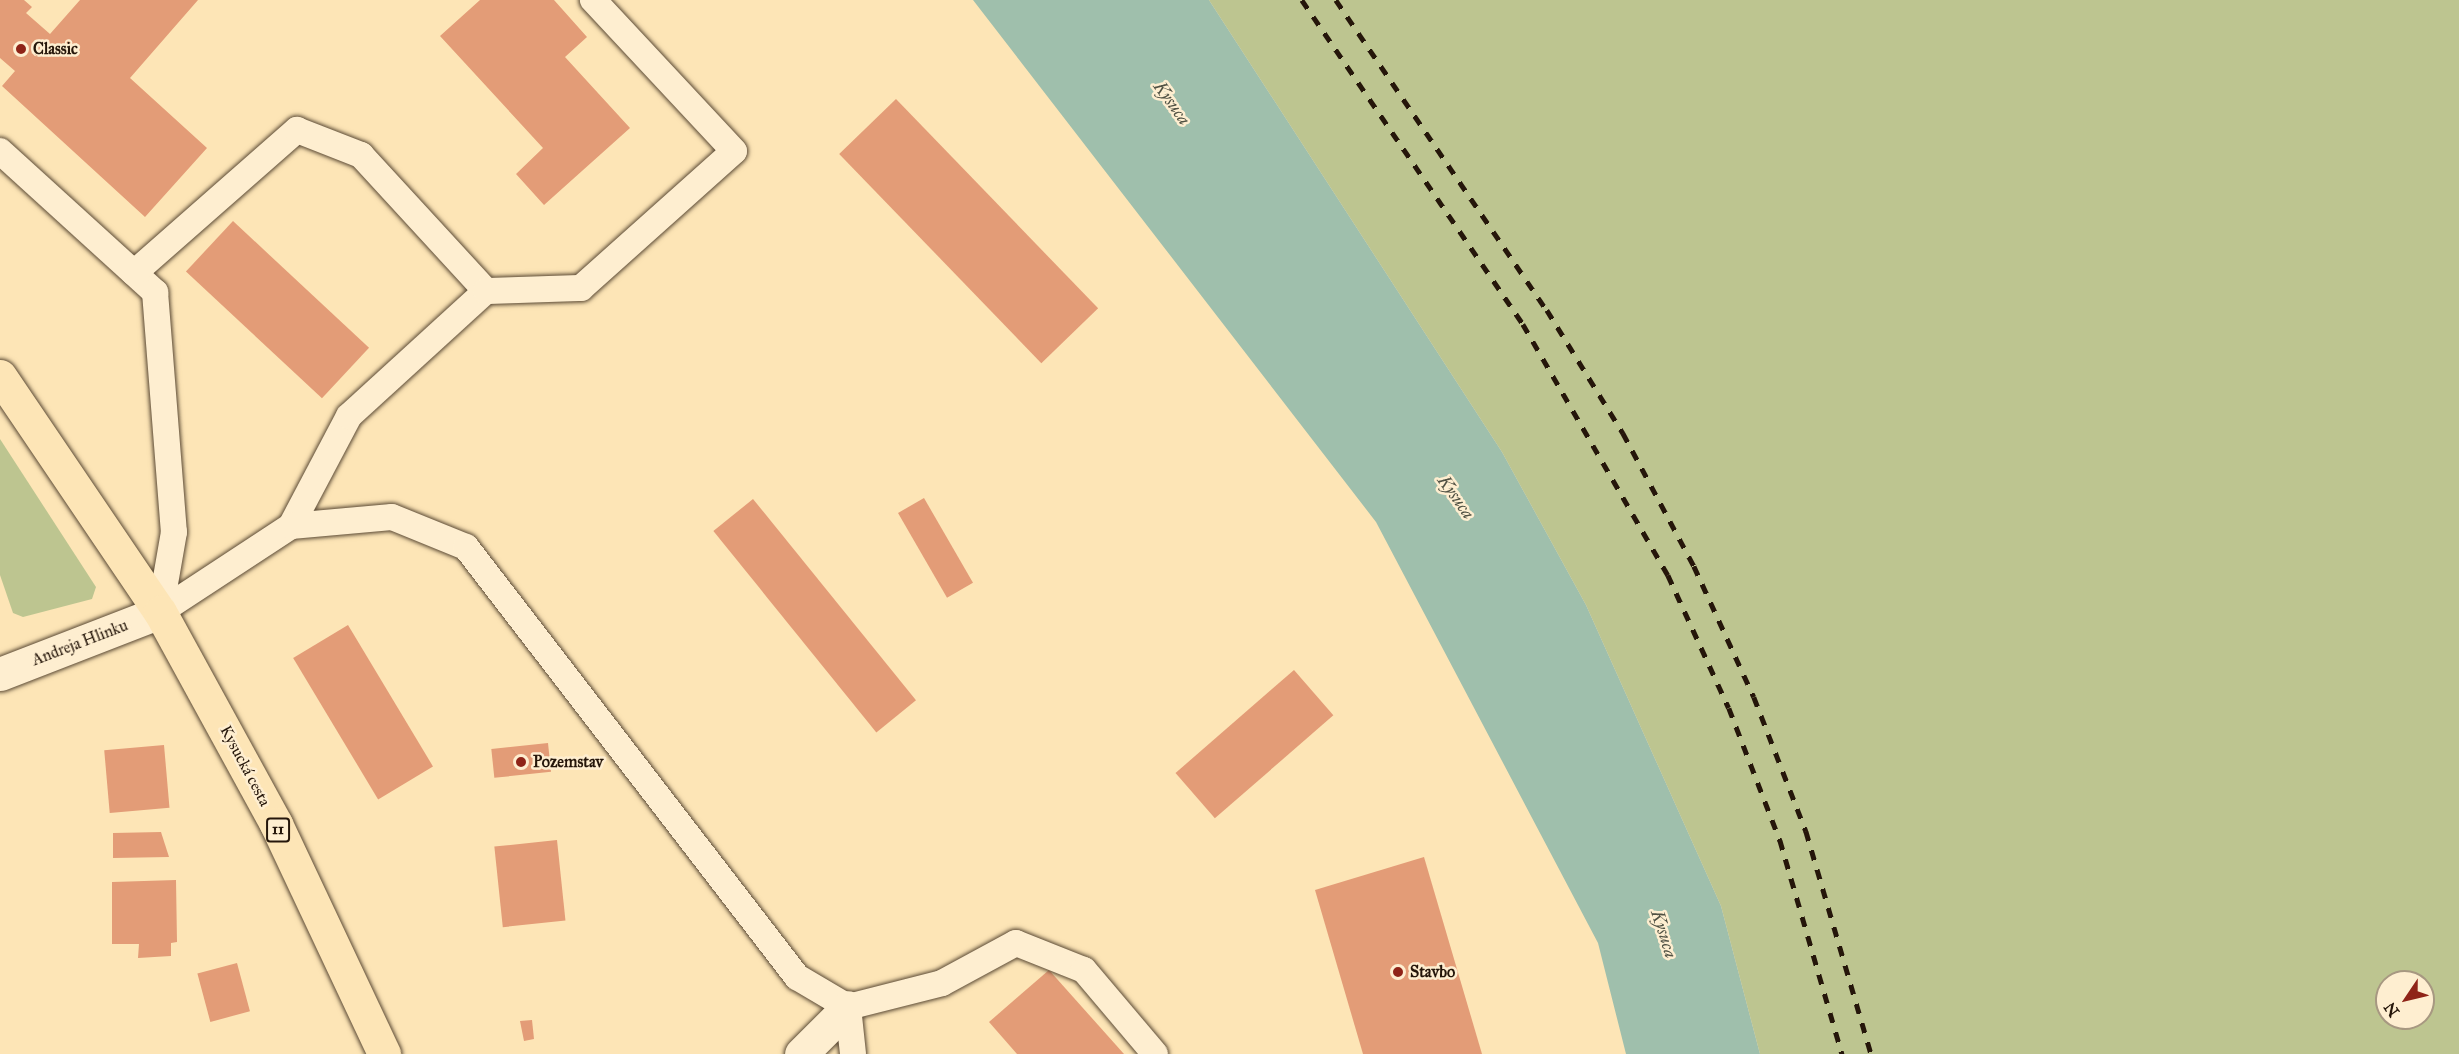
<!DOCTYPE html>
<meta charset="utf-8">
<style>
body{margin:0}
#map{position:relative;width:2459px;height:1054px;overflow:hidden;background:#fde5b6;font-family:"IM FELL Great Primer",serif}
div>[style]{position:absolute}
.green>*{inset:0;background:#bdc590}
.water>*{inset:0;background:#9fbfac}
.building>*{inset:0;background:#e39c77;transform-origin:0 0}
.roads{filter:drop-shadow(0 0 2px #5b4a35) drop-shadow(0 0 2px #5b4a35)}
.service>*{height:26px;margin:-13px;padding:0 13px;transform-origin:13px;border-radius:13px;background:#feeed0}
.minor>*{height:33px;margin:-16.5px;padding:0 16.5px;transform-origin:16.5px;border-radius:16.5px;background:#feeed0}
.primary>*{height:33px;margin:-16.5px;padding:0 16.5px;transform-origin:16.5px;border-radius:16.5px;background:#fde5b6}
.rail>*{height:4.5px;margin-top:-2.25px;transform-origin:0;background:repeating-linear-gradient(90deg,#25160a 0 10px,transparent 0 20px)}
.dots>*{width:16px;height:16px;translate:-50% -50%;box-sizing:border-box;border:3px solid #feeed0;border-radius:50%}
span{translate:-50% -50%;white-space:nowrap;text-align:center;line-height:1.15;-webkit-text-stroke:5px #feeed0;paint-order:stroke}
.shield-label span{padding:2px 4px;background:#feeed0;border:2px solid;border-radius:4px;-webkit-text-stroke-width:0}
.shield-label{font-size:15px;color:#25160a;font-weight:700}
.poi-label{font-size:16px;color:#25160a;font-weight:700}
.left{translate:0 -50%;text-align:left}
.street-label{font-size:16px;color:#25160a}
.water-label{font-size:18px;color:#505143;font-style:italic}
.north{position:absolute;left:2375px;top:970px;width:60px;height:60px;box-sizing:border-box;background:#feeed0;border:2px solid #a79881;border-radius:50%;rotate:235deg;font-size:16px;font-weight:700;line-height:24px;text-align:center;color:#25160a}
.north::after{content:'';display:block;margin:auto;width:21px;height:27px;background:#8f2418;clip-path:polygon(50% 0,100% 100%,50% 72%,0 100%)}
</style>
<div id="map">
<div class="green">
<div style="clip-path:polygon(evenodd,1209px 0,2459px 0,2459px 1054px,1760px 1054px,1721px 906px,1586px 605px,1502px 452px,1209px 0,2387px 982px,2423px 982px,2423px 1018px,2387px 1018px,2387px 982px)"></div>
<div style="clip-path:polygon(0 439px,96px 587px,92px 599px,23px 617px,13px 613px,0 575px)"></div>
</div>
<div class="water">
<div style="clip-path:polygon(973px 0,1209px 0,1502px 452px,1586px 605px,1721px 906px,1760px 1054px,1626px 1054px,1598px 943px,1376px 522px)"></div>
</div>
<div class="building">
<div style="clip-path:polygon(0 0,24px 0,32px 7px,26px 13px,50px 34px,80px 0,198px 0,130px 78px,207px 148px,145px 217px,2px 86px,15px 71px,0 58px)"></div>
<div style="clip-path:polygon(480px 0,554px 0,587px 37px,565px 57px,630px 128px,544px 205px,516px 174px,543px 148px,440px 36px)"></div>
<div style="left:896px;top:99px;width:291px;height:79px;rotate:46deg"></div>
<div style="left:233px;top:221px;width:186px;height:69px;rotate:43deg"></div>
<div style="left:924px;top:498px;width:98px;height:30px;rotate:60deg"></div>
<div style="left:753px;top:499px;width:259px;height:51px;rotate:51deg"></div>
<div style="left:348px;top:625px;width:165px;height:64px;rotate:59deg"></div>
<div style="left:1294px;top:670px;width:60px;height:157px;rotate:49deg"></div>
<div style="left:548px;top:743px;width:29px;height:57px;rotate:84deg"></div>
<div style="left:164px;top:745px;width:63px;height:60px;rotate:85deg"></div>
<div style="clip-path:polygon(161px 832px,169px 857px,113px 858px,113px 833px)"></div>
<div style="left:557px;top:840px;width:81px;height:63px;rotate:84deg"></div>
<div style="clip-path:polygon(1424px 857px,1482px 1054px,1363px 1054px,1315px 890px)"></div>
<div style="clip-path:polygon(176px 880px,177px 942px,171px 943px,171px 956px,138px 958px,139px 944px,112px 944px,112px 882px)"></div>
<div style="left:237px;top:963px;width:50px;height:41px;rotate:75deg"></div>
<div style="clip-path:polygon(1049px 970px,1124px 1054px,1017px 1054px,989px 1022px)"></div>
<div style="clip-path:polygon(532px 1020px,534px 1039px,524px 1041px,520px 1021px)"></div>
</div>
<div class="roads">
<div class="service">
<div style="left:0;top:151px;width:210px;rotate:42.3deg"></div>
<div style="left:155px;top:292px;width:241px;rotate:85.5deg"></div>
<div style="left:174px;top:532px;width:81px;rotate:99.9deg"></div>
<div style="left:134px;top:273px;width:217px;rotate:-41.3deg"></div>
<div style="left:297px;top:130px;width:69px;rotate:21.3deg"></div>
<div style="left:361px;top:155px;width:185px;rotate:47.4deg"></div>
<div style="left:291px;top:526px;width:124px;rotate:-62.2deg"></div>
<div style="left:349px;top:416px;width:185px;rotate:-42.4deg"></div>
<div style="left:486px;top:291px;width:95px;rotate:-1.8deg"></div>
<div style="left:581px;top:288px;width:205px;rotate:-41.8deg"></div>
<div style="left:734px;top:151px;width:207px;rotate:-133deg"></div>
<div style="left:160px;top:612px;width:157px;rotate:-33.3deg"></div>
<div style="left:291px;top:526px;width:101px;rotate:-5.1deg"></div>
<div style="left:392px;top:517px;width:80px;rotate:22.1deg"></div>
<div style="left:466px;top:547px;width:543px;rotate:52.41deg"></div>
<div style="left:797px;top:977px;width:59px;rotate:30.5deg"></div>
<div style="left:848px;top:1007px;width:97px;rotate:-14.3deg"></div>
<div style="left:942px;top:983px;width:84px;rotate:-28.4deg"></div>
<div style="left:1016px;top:943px;width:73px;rotate:21.7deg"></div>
<div style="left:1084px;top:970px;width:110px;rotate:49.8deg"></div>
<div style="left:848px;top:1007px;width:47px;rotate:83.9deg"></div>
</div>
<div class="minor">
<div style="left:0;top:674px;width:172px;rotate:-21.2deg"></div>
<div style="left:801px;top:1054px;width:66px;rotate:-45deg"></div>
</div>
<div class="primary">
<div style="left:0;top:376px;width:285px;rotate:55.9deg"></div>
<div style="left:160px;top:612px;width:242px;rotate:61.3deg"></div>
<div style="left:276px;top:824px;width:254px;rotate:64.8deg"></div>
</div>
</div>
<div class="rail">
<div style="left:1302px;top:0;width:392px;rotate:55.7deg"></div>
<div style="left:1523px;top:324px;width:290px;rotate:60deg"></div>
<div style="left:1668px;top:575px;width:146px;rotate:65.4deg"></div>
<div style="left:1729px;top:708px;width:142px;rotate:68.9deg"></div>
<div style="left:1780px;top:840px;width:223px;rotate:73.8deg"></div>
<div style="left:1336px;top:0;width:375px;rotate:55.8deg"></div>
<div style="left:1547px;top:310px;width:145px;rotate:58.3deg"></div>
<div style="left:1623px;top:433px;width:151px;rotate:61.9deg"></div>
<div style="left:1694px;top:566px;width:144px;rotate:65.4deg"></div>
<div style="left:1754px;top:697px;width:144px;rotate:68.8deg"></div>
<div style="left:1806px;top:831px;width:232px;rotate:73.7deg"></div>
</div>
<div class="dots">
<div style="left:21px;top:49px;background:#8f2418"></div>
<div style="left:521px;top:762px;background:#8f2418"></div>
<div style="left:1398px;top:972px;background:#8f2418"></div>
</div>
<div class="shield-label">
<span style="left:278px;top:830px">11</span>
</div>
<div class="poi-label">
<span class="left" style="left:33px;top:49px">Classic</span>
<span class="left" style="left:533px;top:762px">Pozemstav</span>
<span class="left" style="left:1410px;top:972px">Stavbo</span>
</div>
<div class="street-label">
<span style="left:80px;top:643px;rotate:-21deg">Andreja Hlinku</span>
<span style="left:245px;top:766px;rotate:62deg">Kysucká cesta</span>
</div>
<div class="water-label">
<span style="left:1172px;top:103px;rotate:54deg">Kysuca</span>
<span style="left:1456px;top:497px;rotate:54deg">Kysuca</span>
<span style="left:1664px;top:934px;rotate:72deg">Kysuca</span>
</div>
<div class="north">N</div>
</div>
